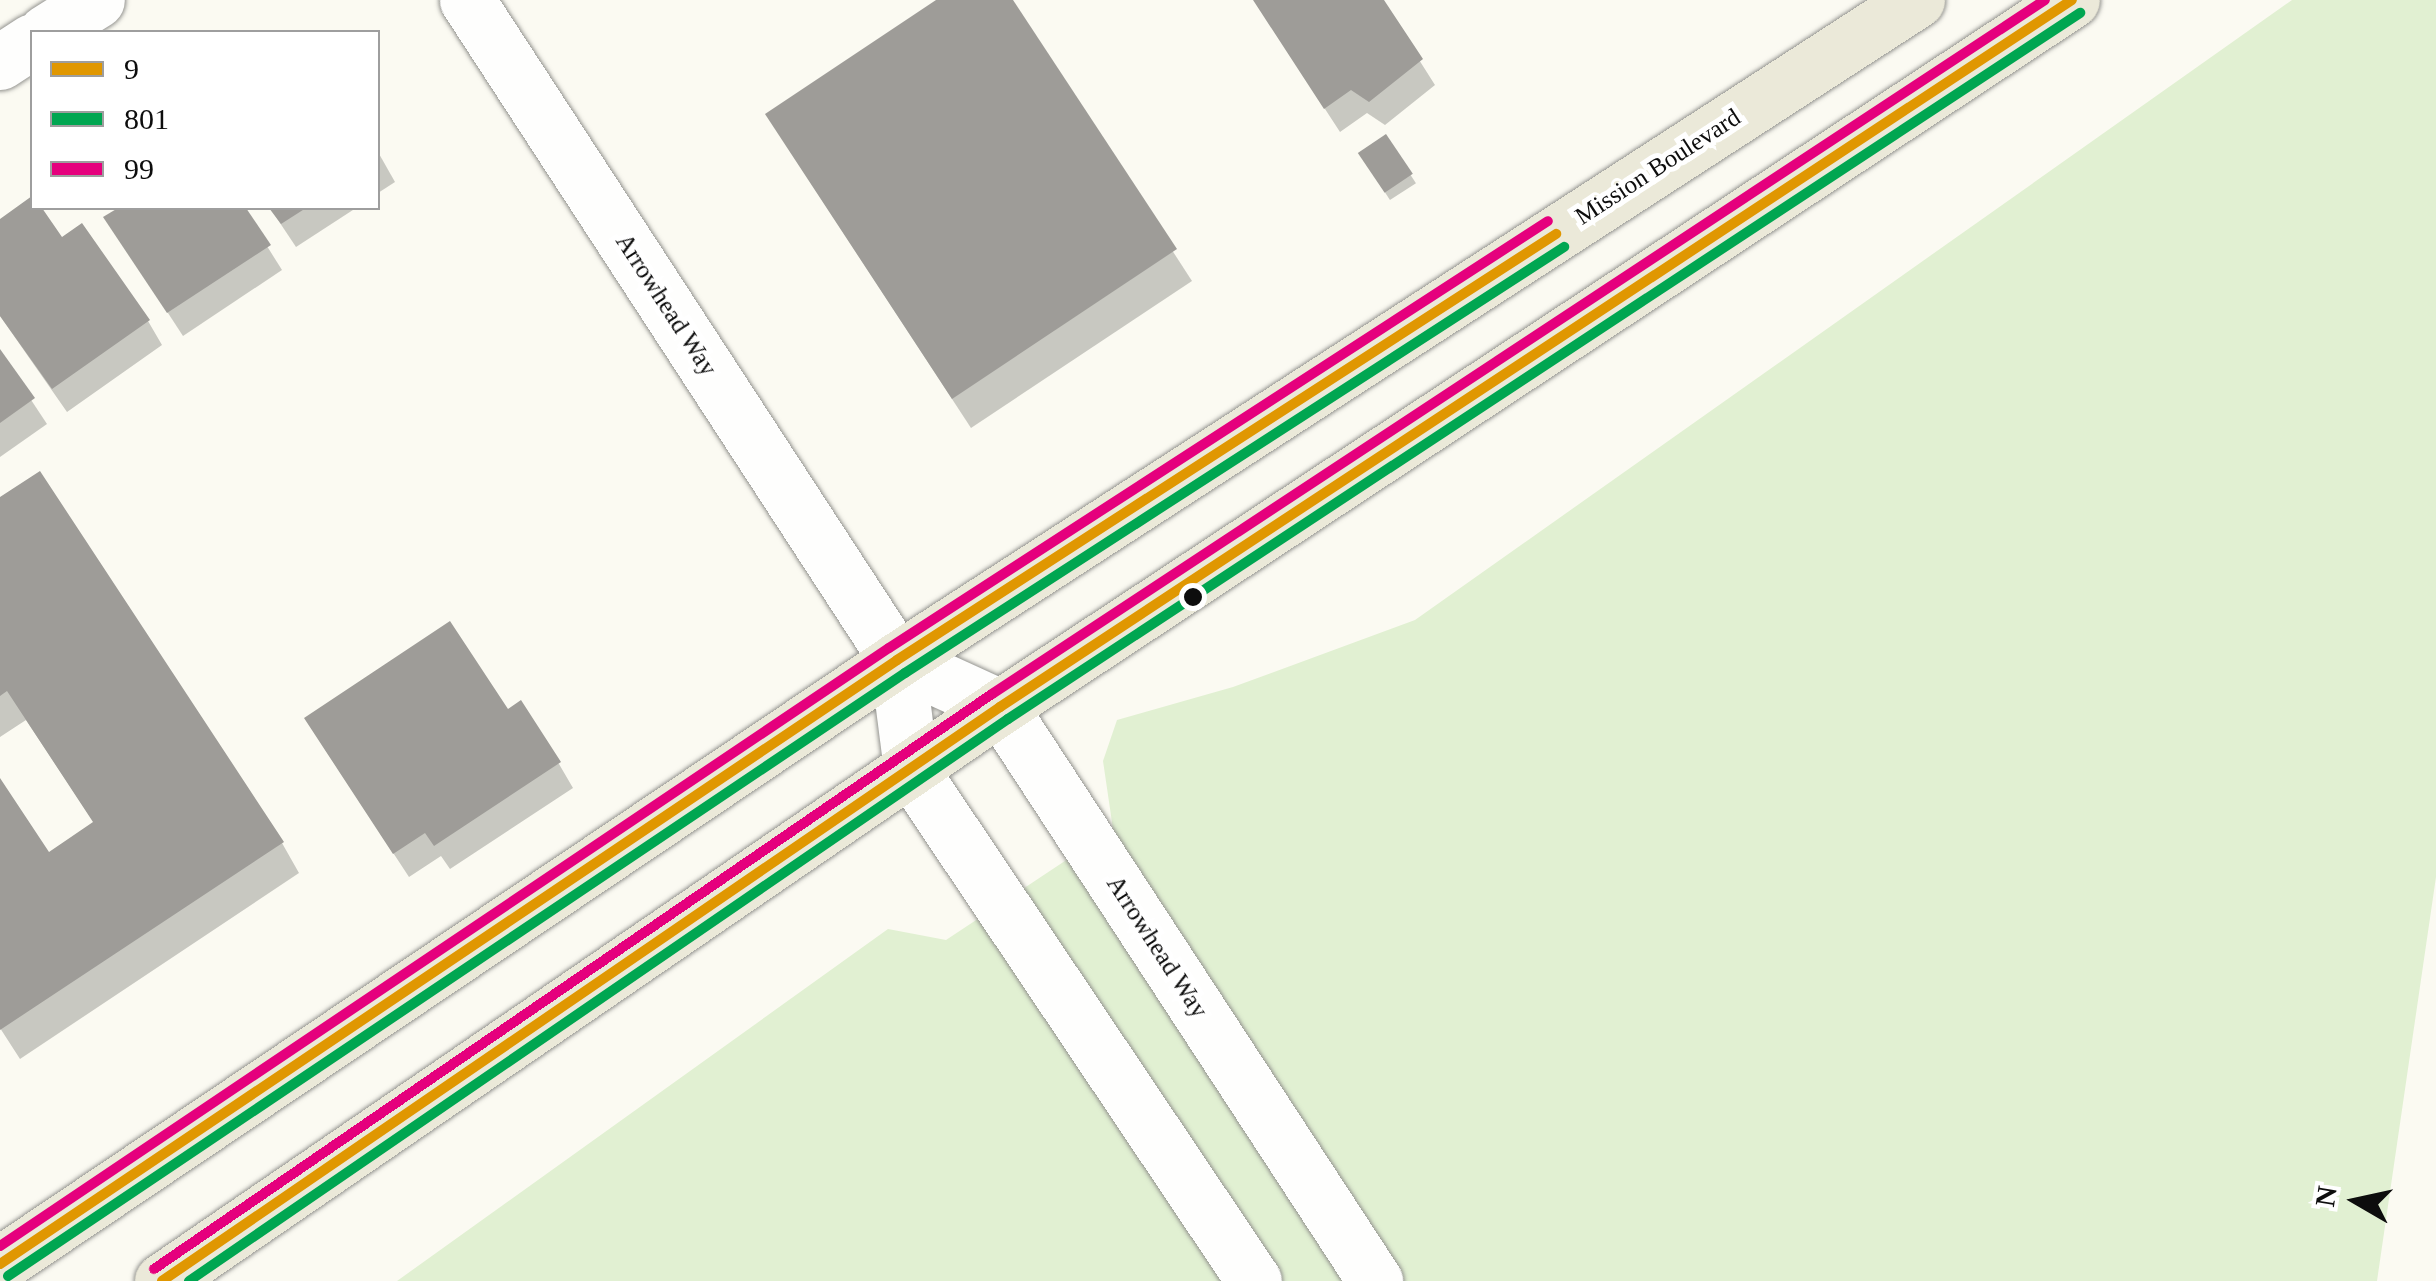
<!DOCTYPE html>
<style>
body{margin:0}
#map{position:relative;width:2436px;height:1281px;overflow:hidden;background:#fbfaf2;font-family:"Times New Roman",serif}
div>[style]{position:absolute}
.green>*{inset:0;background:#e1f0d2}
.shadow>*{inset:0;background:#0003;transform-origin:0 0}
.building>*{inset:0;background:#9e9c98;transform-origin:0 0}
.roads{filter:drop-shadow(0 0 2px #949490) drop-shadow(0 0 2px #949490)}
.minor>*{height:55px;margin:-27.5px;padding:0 27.5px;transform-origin:27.5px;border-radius:27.5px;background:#fefefd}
.major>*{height:55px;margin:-27.5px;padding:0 27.5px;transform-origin:27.5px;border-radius:27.5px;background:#ebe9d9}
.bus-1>*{height:10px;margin:-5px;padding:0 5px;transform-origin:5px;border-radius:5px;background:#e09701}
.bus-2>*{height:10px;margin:-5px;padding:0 5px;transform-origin:5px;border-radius:5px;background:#00a651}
.bus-3>*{height:10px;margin:-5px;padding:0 5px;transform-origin:5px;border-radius:5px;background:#e5007d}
.dots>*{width:28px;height:28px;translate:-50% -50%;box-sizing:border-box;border:5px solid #fff;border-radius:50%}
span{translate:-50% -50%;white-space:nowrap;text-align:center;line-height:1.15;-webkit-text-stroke:10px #fff;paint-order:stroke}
.street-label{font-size:25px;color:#0d0d0d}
.legend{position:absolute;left:30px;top:30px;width:350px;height:180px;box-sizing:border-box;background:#fff;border:2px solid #9e9e9e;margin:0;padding:12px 18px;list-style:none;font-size:30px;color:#0d0d0d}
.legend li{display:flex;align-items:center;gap:20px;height:50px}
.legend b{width:50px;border:2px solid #9e9e9e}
.north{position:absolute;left:2306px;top:1151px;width:100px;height:100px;-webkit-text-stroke:8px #fff;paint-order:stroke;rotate:279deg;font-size:28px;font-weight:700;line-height:40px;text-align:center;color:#0d0d0d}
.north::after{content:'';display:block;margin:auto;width:35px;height:45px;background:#0d0d0d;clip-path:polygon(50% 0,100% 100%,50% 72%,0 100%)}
</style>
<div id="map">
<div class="green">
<div style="clip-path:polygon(2292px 0,2436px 0,2436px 877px,2377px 1281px,397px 1281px,888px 929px,946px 940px,1113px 829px,1103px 761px,1117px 720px,1233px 687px,1415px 620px)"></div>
</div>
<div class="shadow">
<div style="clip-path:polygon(940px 0,1010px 0,1192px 281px,971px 428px,786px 145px)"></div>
<div style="clip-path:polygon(1254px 0,1381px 0,1435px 85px,1385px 125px,1367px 113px,1340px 132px)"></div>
<div style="left:1386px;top:137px;width:55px;height:31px;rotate:57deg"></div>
<div style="clip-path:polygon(378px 152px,395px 182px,378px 193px)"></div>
<div style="clip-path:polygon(32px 199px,62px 240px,148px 321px,162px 345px,67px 412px,0 316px,0 223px)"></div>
<div style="clip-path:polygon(122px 208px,243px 208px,282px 270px,183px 336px,106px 218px)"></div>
<div style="clip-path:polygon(270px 208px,356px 208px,296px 247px)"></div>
<div style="clip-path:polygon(0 353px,47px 424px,0 457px)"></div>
<div style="clip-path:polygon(0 500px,282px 843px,299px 873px,20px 1059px,0 1028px,0 783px,48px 855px,95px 824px,26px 720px,0 737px)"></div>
<div style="clip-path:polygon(507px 713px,559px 764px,573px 788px,450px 869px,441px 856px,409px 877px,321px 743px)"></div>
</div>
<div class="building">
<div style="clip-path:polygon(936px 0,1013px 0,1177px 249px,952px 399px,765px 114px)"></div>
<div style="clip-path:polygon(1253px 0,1384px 0,1423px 59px,1369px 102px,1351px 90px,1324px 109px)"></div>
<div style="left:1386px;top:134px;width:48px;height:34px;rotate:56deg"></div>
<div style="clip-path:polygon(32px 196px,32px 208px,42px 208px,62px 237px,82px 223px,150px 320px,52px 389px,0 316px,0 219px)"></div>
<div style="clip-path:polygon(118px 208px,246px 208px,271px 245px,167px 313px,103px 217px)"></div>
<div style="clip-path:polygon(269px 208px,306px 208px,281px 224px)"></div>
<div style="clip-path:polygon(0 349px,35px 398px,0 423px)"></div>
<div style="clip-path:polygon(40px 471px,284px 842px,0 1030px,0 778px,49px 852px,93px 822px,7px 691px,0 696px,0 497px)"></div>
<div style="clip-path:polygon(450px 621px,508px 709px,521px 700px,561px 762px,434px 846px,425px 833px,393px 854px,304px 718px)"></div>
</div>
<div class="roads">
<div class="minor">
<div style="left:467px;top:0;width:788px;rotate:56.92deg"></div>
<div style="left:897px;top:660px;width:111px;rotate:82.7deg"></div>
<div style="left:911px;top:770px;width:615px;rotate:56.13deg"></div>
<div style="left:46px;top:32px;width:60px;rotate:-32.1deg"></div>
<div style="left:0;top:62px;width:38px;rotate:-33deg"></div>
<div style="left:897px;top:660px;width:113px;rotate:24.5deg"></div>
<div style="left:1000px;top:707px;width:686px;rotate:56.84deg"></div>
</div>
<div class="major">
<div style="left:0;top:1264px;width:1081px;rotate:-33.95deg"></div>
<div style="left:897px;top:660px;width:1215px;rotate:-32.91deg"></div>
<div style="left:162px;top:1281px;width:1016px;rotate:-34.41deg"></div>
<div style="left:1000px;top:707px;width:1284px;rotate:-33.41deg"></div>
</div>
</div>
<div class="bus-1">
<div style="left:0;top:1264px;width:1081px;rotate:-33.95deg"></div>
<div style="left:897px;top:660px;width:785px;rotate:-32.88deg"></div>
<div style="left:162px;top:1281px;width:1016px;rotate:-34.41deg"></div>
<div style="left:1000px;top:707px;width:1284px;rotate:-33.41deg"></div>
</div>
<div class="bus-2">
<div style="left:8px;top:1276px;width:1081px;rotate:-33.91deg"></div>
<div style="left:905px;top:673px;width:785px;rotate:-32.88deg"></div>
<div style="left:189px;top:1281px;width:993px;rotate:-34.46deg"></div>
<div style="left:1008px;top:719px;width:1284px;rotate:-33.37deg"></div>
</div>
<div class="bus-3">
<div style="left:0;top:1246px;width:1071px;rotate:-33.93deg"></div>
<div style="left:889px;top:648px;width:785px;rotate:-32.94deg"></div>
<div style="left:154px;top:1269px;width:1016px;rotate:-34.46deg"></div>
<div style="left:992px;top:694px;width:1261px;rotate:-33.39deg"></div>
</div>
<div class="dots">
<div style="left:1193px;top:597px;background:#0d0d0d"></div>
</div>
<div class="street-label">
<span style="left:1658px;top:167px;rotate:-33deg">Mission Boulevard</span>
<span style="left:666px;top:305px;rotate:57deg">Arrowhead Way</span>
<span style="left:1157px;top:947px;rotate:57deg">Arrowhead Way</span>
</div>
<ul class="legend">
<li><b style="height:12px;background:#e09701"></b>9</li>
<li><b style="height:12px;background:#00a651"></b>801</li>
<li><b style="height:12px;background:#e5007d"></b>99</li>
</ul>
<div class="north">N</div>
</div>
